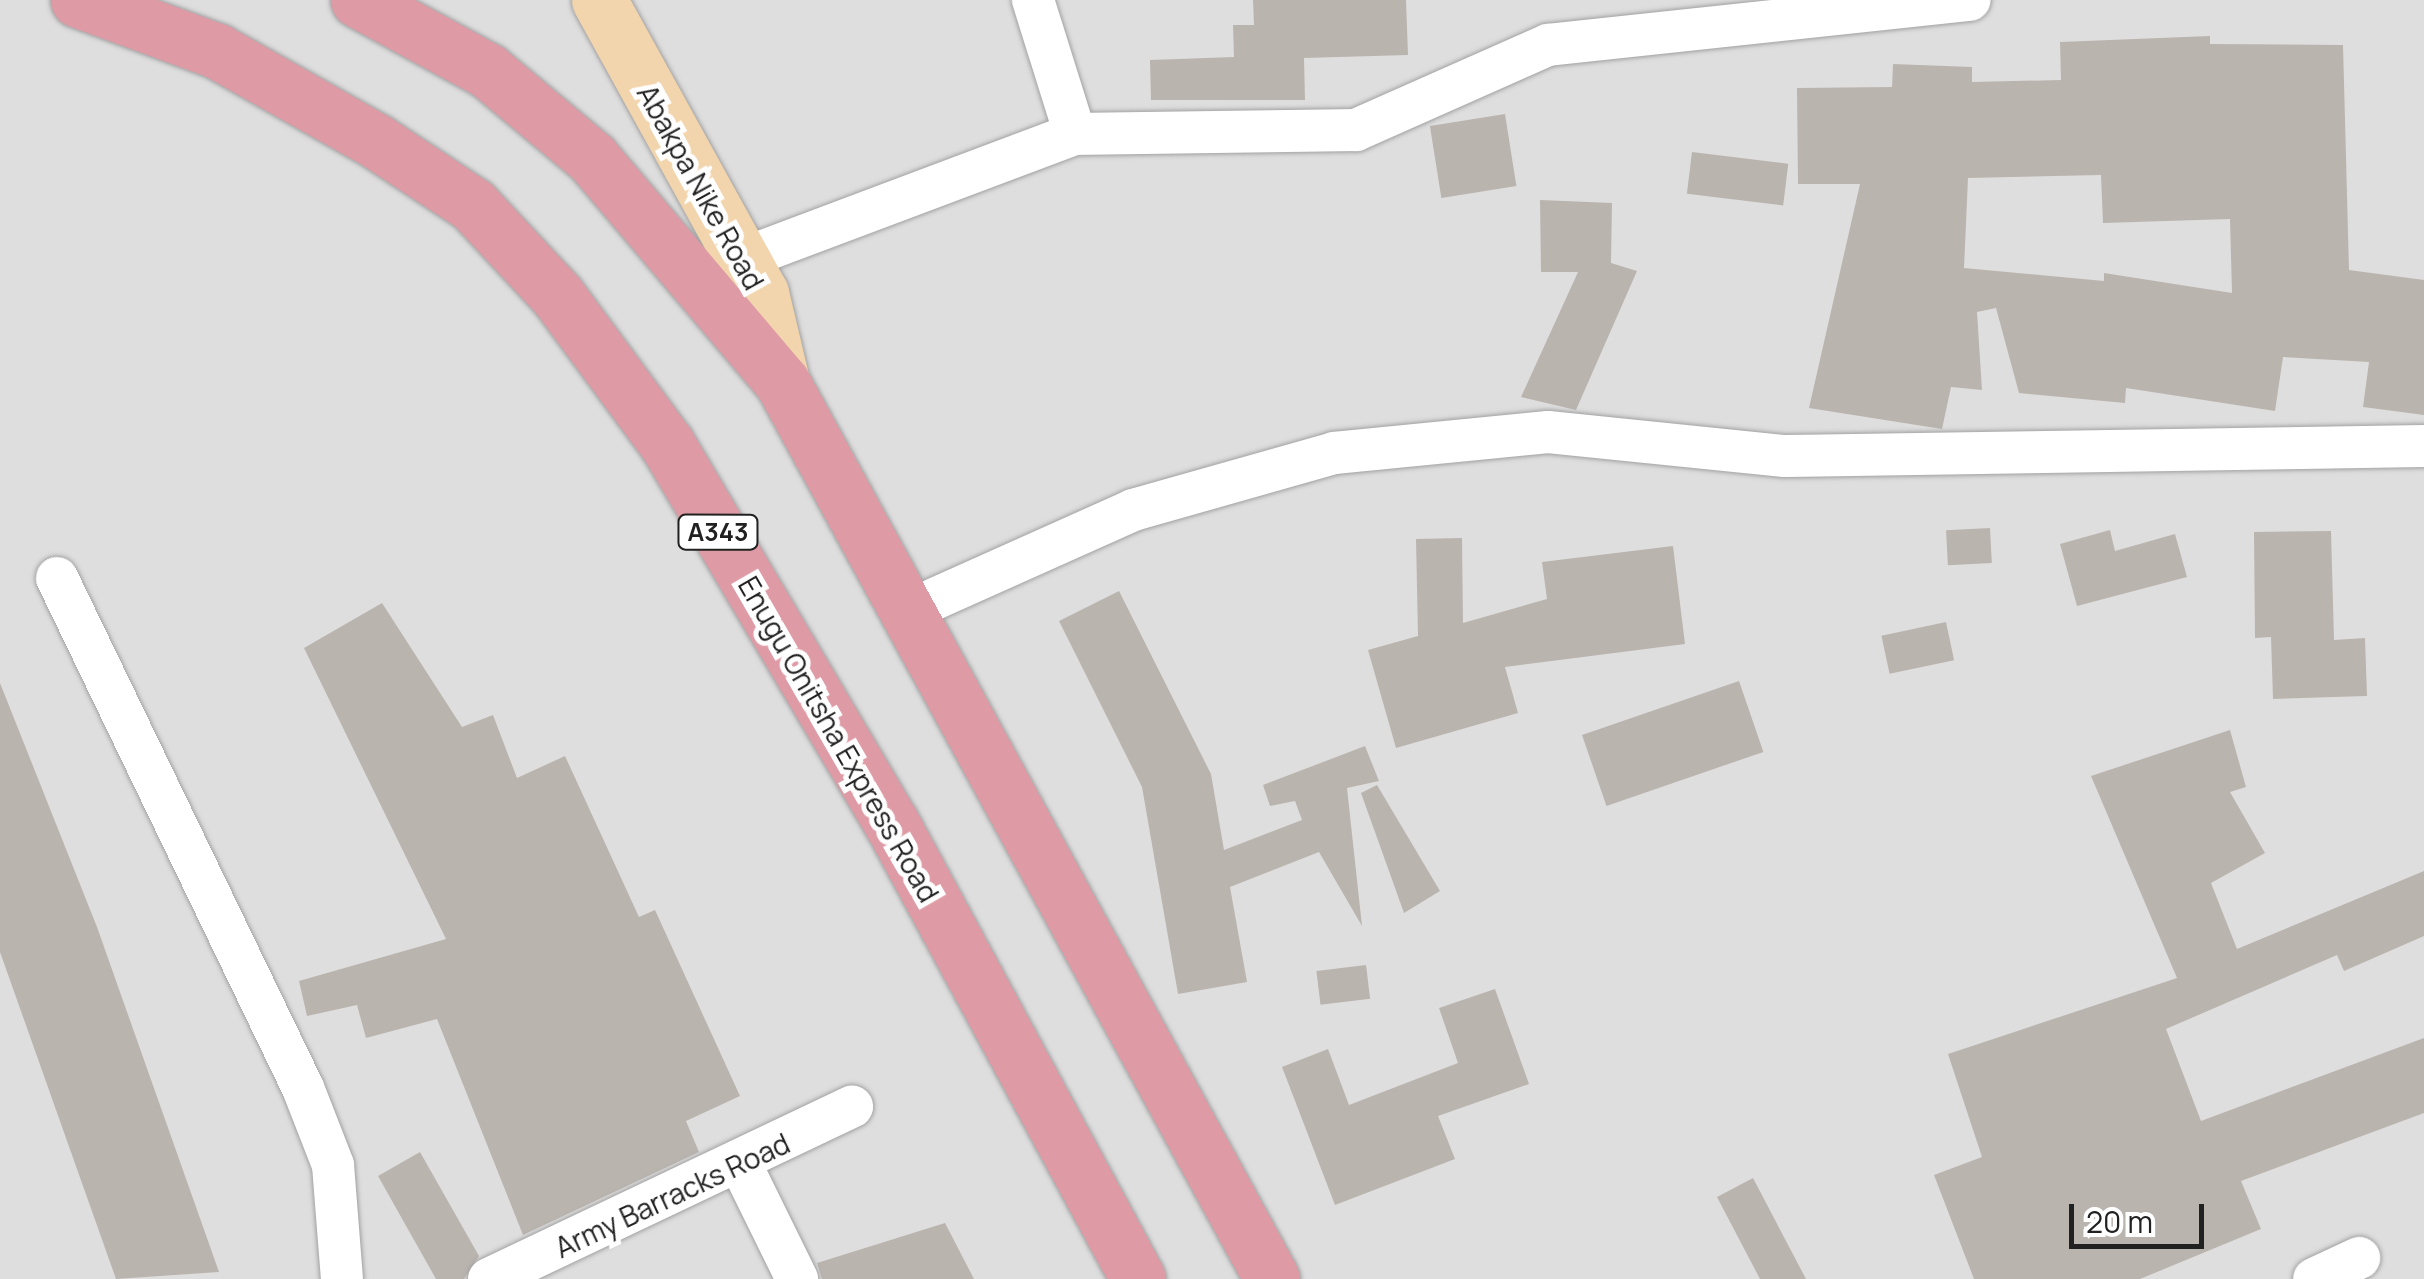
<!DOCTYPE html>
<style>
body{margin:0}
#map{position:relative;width:2424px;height:1279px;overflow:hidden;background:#f0eee9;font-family:Manrope,sans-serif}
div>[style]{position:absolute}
.residential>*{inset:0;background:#dfdede;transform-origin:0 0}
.building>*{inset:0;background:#bab4af;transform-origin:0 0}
.roads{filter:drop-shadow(0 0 2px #a2a2a2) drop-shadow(0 0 2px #a2a2a2)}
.street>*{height:42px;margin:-21px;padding:0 21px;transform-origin:21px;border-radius:21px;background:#fff}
.primary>*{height:55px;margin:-27.5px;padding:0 27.5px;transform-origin:27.5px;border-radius:27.5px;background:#f2d5ad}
.highway>*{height:55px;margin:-27.5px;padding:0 27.5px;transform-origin:27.5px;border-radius:27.5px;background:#de9ba6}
span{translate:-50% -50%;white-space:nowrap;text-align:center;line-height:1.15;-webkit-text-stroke:10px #fff;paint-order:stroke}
.shield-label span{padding:2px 8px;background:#fff;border:2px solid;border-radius:8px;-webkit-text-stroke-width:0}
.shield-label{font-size:25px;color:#212121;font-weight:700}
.street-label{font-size:28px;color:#212121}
.scale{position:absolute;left:2069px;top:1204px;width:135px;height:45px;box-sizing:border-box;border:5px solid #212121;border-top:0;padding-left:12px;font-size:30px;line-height:35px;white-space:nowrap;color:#212121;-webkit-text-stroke:8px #fff;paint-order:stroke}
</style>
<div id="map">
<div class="residential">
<div style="left:0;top:0;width:2424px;height:1279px"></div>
</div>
<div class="building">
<div style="clip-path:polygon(1253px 0,1406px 0,1408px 55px,1304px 58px,1305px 100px,1151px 100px,1150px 60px,1234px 57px,1233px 25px,1254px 25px)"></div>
<div style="clip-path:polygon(evenodd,2210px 36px,2210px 44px,2343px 45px,2349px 270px,2424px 280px,2424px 415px,2363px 407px,2369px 362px,2283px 357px,2275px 411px,2126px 388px,2125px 403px,2019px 393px,1996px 308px,1977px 312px,1982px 390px,1951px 387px,1942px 429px,1809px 408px,1860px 184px,1798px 184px,1797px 88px,1892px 87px,1893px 64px,1972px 67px,1972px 82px,2061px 80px,2060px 42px,2210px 36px,2101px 175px,2103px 223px,2230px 219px,2232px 293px,2104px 273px,2104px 281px,1964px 268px,1968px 178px,2101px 175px)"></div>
<div style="left:1505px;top:114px;width:73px;height:76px;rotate:81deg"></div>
<div style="left:1692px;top:152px;width:97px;height:42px;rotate:7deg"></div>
<div style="clip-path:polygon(1540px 200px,1612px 203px,1611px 263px,1637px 271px,1576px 410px,1521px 397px,1578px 272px,1541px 272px)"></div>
<div style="left:1990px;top:528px;width:35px;height:44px;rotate:87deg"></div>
<div style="clip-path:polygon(2110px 530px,2115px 551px,2175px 534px,2187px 577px,2077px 606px,2060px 544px)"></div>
<div style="clip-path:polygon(2331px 531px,2334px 640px,2365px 638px,2367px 696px,2273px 699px,2271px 637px,2255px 638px,2254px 532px)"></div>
<div style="clip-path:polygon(1462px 538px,1463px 623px,1547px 599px,1542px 562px,1673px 546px,1685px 644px,1505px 667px,1518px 713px,1396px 748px,1368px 650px,1418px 636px,1416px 539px)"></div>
<div style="clip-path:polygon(1119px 591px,1211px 774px,1224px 850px,1302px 820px,1295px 801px,1270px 806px,1263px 785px,1365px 746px,1379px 781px,1347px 788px,1362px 926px,1319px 852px,1230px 887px,1247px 982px,1178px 994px,1142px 787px,1059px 621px)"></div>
<div style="clip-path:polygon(382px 603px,462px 727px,493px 715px,517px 778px,565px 756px,639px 917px,655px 910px,740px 1096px,686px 1121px,699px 1152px,523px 1235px,437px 1019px,366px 1038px,357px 1005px,307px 1016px,299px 981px,446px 939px,304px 648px)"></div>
<div style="left:1946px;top:622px;width:39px;height:66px;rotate:78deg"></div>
<div style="left:1739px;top:681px;width:75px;height:166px;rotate:71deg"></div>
<div style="clip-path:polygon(0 683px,97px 927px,219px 1272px,116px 1279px,0 952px)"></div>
<div style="clip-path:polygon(2230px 730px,2246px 787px,2230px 792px,2265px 853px,2211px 883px,2237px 949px,2424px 871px,2424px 936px,2344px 971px,2337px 955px,2166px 1029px,2201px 1121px,2424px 1038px,2424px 1113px,2241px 1181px,2261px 1229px,2140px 1279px,1974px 1279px,1934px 1175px,1982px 1157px,1948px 1054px,2177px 978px,2091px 776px)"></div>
<div style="clip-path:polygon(1377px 785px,1440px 891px,1404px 913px,1361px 793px)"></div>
<div style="left:1366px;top:965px;width:34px;height:50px;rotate:83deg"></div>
<div style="clip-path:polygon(1495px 989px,1529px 1084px,1438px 1116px,1455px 1159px,1335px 1205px,1282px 1067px,1328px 1049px,1349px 1105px,1458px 1063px,1439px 1008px)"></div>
<div style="clip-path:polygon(420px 1152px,479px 1256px,464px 1279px,436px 1279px,378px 1176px)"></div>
<div style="clip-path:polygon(1753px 1178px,1806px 1279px,1760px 1279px,1717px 1197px)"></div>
<div style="clip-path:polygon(945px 1223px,974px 1279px,822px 1279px,817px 1263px)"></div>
</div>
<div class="roads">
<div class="street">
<div style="left:1033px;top:0;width:140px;rotate:72.6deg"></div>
<div style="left:742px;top:259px;width:356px;rotate:-20.6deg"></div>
<div style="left:1075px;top:134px;width:281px;rotate:-0.8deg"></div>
<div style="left:1356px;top:130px;width:210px;rotate:-23.9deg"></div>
<div style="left:1548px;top:45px;width:424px;rotate:-6.1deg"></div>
<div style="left:57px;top:578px;width:566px;rotate:64.25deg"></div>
<div style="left:303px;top:1088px;width:83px;rotate:68.7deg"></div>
<div style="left:333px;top:1165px;width:114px;rotate:85.5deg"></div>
<div style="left:912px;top:609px;width:242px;rotate:-24.1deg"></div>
<div style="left:1133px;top:510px;width:209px;rotate:-15.8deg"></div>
<div style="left:1334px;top:453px;width:215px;rotate:-5.6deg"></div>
<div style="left:1548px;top:432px;width:238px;rotate:5.8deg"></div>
<div style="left:1785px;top:456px;width:639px;rotate:-0.9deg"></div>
<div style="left:742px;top:1167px;width:125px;rotate:63.8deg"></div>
<div style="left:489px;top:1279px;width:402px;rotate:-25.4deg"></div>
<div style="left:2314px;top:1279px;width:50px;rotate:-25deg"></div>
</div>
<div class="primary">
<div style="left:599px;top:0;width:335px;rotate:61.1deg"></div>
<div style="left:761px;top:293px;width:91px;rotate:76.7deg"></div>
</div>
<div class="highway">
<div style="left:78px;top:0;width:148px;rotate:20.1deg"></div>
<div style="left:217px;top:51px;width:183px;rotate:29.5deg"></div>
<div style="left:376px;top:141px;width:116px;rotate:33.4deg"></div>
<div style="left:473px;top:205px;width:123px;rotate:47deg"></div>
<div style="left:557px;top:295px;width:185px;rotate:53.6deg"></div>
<div style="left:667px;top:444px;width:442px;rotate:59.4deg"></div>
<div style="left:892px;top:824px;width:517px;rotate:61.6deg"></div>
<div style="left:358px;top:0;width:148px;rotate:28.6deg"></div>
<div style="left:488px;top:71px;width:136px;rotate:39.9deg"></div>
<div style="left:592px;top:158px;width:294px;rotate:49.7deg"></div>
<div style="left:782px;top:382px;width:1022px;rotate:61.35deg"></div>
</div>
</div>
<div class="shield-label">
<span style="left:718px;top:532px">A343</span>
</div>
<div class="street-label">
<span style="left:701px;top:187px;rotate:61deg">Abakpa Nike Road</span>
<span style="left:839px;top:739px;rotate:60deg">Enugu Onitsha Express Road</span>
<span style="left:672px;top:1195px;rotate:-25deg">Army Barracks Road</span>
</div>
<div class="scale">20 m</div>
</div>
